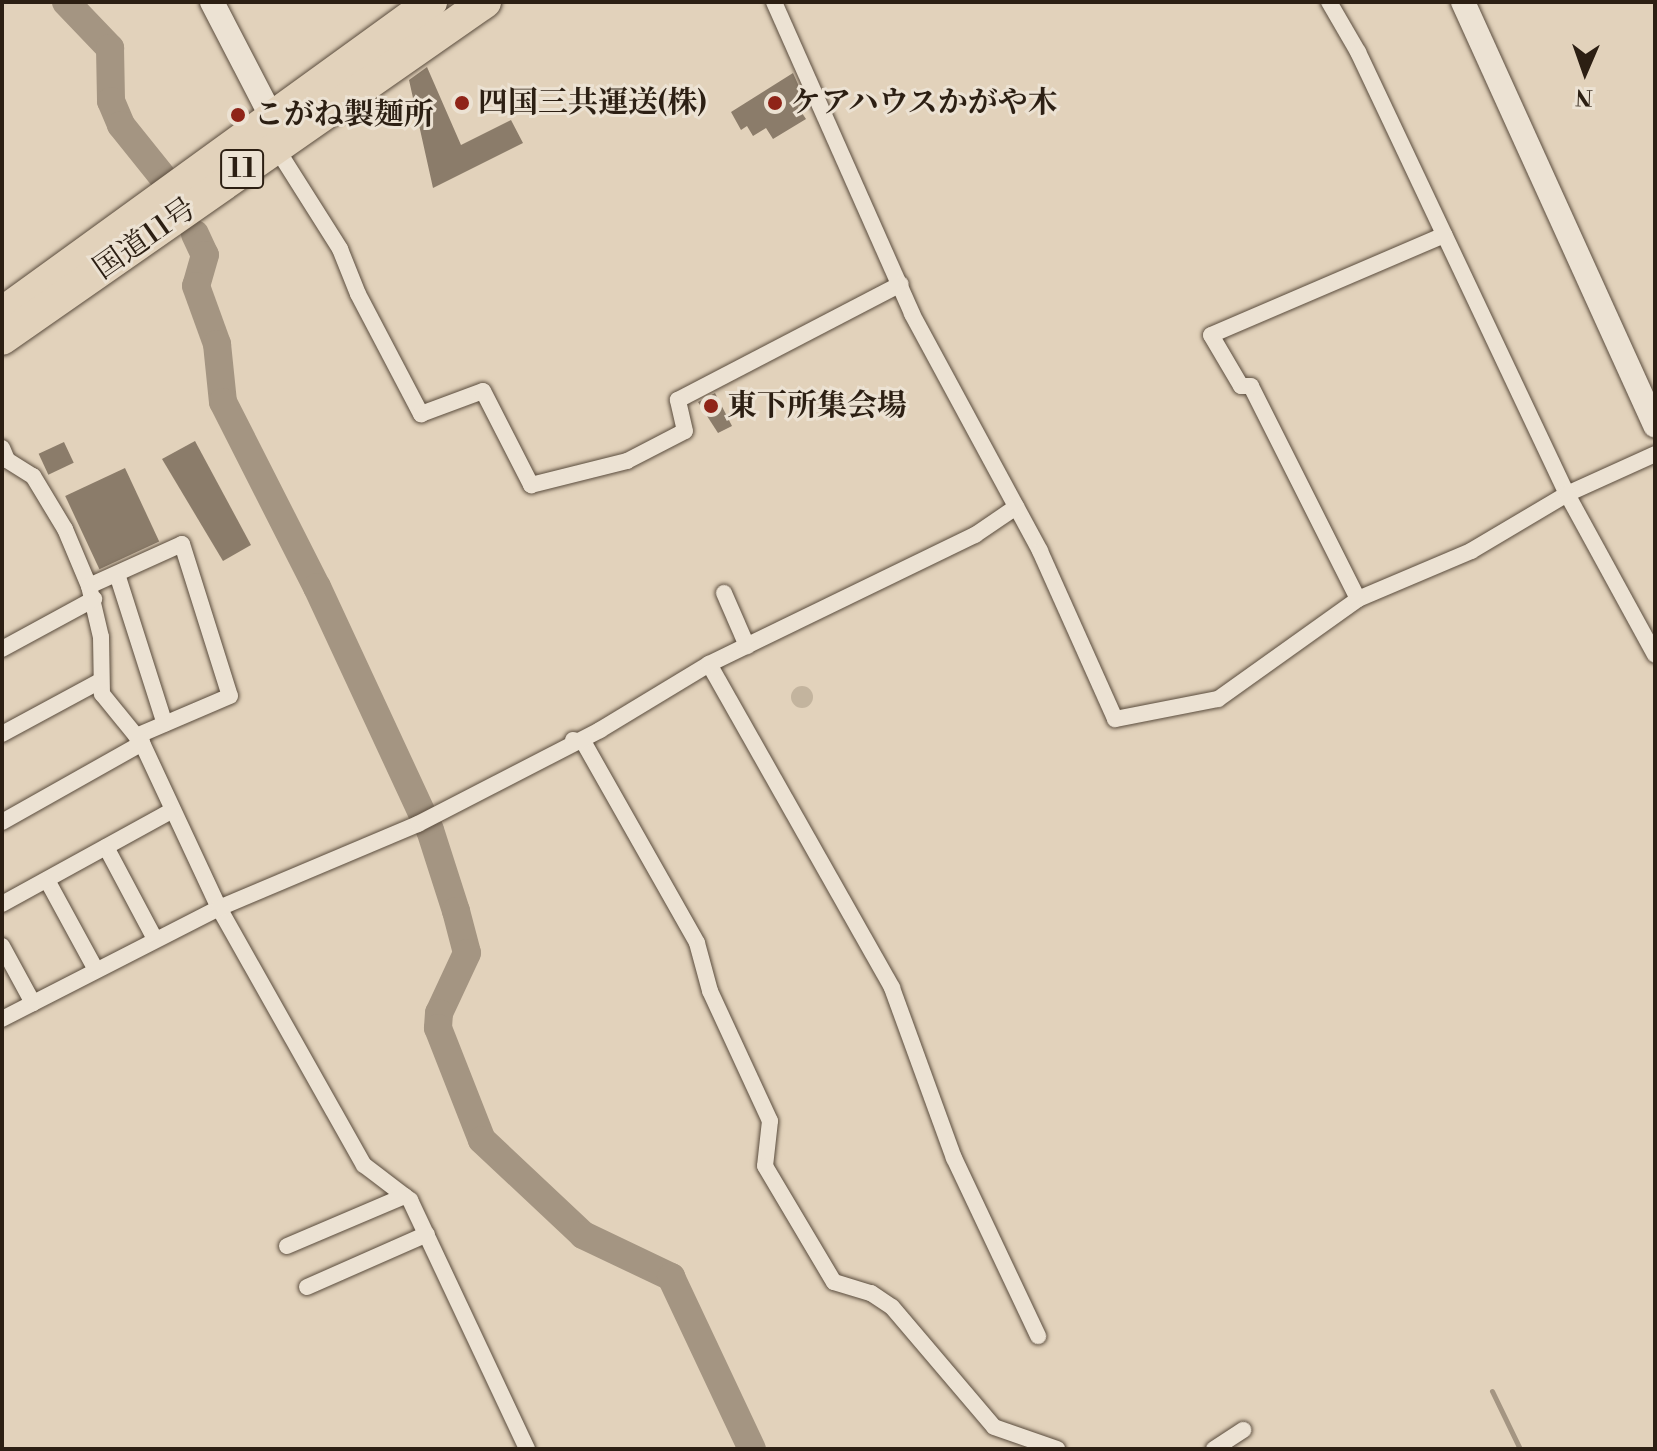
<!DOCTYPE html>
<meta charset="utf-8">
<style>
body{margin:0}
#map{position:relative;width:1657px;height:1451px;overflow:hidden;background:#e2d2bb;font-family:"Libre Bodoni","Noto Serif JP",serif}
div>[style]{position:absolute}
.green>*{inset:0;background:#c3b49e}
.round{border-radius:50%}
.stream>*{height:5px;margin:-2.5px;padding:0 2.5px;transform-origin:2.5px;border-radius:2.5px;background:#a49582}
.river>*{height:28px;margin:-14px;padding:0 14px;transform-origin:14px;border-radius:14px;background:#a49582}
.building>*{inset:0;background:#8b7c6a;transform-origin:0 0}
.roads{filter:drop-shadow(0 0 2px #5a4c3d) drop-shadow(0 0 2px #5a4c3d)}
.street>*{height:16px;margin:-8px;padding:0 8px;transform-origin:8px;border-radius:8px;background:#ece2d3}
.secondary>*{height:24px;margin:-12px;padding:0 12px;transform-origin:12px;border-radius:12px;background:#ece2d3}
.highway>*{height:32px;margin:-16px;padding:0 16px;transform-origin:16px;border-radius:16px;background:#e2d2bb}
.dots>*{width:22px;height:22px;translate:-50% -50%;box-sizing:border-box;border:4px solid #ece2d3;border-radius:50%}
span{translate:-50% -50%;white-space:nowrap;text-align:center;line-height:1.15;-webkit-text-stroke:6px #ece2d3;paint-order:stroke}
.shield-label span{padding:2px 6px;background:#ece2d3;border:2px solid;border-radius:6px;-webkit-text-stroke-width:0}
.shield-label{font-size:28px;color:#2c1f13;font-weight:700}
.poi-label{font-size:30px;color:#2c1f13;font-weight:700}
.left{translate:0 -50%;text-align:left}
.street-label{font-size:30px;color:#2c1f13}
.frame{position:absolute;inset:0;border:4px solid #2c1f13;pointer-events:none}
.north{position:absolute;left:1545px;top:32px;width:80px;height:80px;-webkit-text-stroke:6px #ece2d3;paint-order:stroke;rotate:182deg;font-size:22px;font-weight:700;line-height:32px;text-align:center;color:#2c1f13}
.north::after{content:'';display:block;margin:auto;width:28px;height:36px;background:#2c1f13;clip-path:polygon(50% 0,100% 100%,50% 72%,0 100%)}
</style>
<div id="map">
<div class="green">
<div class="round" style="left:791px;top:686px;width:22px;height:22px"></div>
</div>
<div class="stream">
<div style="left:1492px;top:1391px;width:64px;rotate:64.2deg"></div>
</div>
<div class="river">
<div style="left:66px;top:2px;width:64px;rotate:46.3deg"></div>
<div style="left:110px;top:48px;width:53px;rotate:88.9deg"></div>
<div style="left:111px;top:101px;width:26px;rotate:67deg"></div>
<div style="left:121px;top:125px;width:65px;rotate:51.2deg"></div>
<div style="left:195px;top:234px;width:23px;rotate:65deg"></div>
<div style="left:205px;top:255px;width:32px;rotate:106deg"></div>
<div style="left:196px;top:286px;width:62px;rotate:70.1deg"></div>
<div style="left:217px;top:344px;width:58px;rotate:84.1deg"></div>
<div style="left:223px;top:402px;width:208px;rotate:63.1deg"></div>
<div style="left:317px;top:587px;width:268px;rotate:65.1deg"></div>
<div style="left:430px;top:830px;width:85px;rotate:72.2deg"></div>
<div style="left:456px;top:911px;width:43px;rotate:75.3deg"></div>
<div style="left:467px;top:953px;width:66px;rotate:115deg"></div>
<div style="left:439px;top:1013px;width:15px;rotate:94deg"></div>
<div style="left:438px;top:1028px;width:120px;rotate:68.6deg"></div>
<div style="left:482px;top:1140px;width:139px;rotate:43.2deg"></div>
<div style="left:583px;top:1235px;width:98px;rotate:25.5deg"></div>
<div style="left:671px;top:1277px;width:190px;rotate:64.8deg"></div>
</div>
<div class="building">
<div style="clip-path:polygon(427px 67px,461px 145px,511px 120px,523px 143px,433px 188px,409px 80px)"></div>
<div style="clip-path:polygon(793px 73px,806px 102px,798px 107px,806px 119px,773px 139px,766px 128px,753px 136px,747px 126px,741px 130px,731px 112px)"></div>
<div style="clip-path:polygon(715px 393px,732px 426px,718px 433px,698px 402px)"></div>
<div style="clip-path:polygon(195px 441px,251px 545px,223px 561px,162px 459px)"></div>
<div style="left:64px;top:442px;width:23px;height:28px;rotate:65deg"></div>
<div style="left:125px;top:468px;width:81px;height:66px;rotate:65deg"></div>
</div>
<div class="roads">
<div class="street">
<div style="left:774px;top:2px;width:341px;rotate:66.1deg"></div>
<div style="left:912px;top:314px;width:269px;rotate:61.6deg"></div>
<div style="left:1040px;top:551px;width:184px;rotate:65.9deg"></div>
<div style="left:1115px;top:719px;width:105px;rotate:-11deg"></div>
<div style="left:1218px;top:699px;width:172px;rotate:-35.5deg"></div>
<div style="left:1358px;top:599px;width:123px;rotate:-23deg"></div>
<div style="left:1471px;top:551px;width:112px;rotate:-30.7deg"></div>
<div style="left:1567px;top:494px;width:97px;rotate:-24.4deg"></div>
<div style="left:1329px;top:2px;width:58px;rotate:59.9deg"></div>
<div style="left:1358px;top:52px;width:489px;rotate:64.7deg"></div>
<div style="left:1567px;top:494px;width:183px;rotate:61.3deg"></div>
<div style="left:275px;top:146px;width:122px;rotate:57.7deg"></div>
<div style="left:340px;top:249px;width:48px;rotate:68.2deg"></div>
<div style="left:358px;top:294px;width:136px;rotate:62.3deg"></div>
<div style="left:421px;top:414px;width:66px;rotate:-20.4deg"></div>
<div style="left:483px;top:391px;width:106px;rotate:62.9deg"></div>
<div style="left:531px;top:485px;width:99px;rotate:-14deg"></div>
<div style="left:627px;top:461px;width:65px;rotate:-27.3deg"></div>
<div style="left:685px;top:431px;width:32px;rotate:-103deg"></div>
<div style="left:678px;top:400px;width:251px;rotate:-27.5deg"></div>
<div style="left:2px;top:448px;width:13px;rotate:67deg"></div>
<div style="left:7px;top:460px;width:31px;rotate:32deg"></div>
<div style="left:33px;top:476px;width:62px;rotate:58.9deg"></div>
<div style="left:65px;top:529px;width:62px;rotate:67.2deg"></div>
<div style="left:89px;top:586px;width:52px;rotate:76.8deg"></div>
<div style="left:101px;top:637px;width:57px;rotate:89deg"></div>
<div style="left:102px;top:694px;width:63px;rotate:50.8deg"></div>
<div style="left:142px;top:743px;width:182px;rotate:65deg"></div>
<div style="left:219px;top:908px;width:295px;rotate:60.6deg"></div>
<div style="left:364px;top:1165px;width:58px;rotate:37.3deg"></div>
<div style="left:410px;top:1200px;width:275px;rotate:64.8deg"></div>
<div style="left:117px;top:574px;width:157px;rotate:72.3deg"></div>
<div style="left:89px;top:586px;width:102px;rotate:-24.3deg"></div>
<div style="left:182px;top:544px;width:159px;rotate:72.5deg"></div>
<div style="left:230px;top:696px;width:102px;rotate:156.9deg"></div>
<div style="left:724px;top:593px;width:58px;rotate:66.5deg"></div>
<div style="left:1358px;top:599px;width:238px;rotate:-116.7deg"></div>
<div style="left:1251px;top:386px;width:10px;rotate:180deg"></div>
<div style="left:1241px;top:386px;width:59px;rotate:-120.5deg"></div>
<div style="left:1211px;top:335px;width:254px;rotate:-23.2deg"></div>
<div style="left:2px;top:649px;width:105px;rotate:-28.5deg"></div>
<div style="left:709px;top:664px;width:372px;rotate:60.5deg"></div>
<div style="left:892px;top:988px;width:181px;rotate:70deg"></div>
<div style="left:954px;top:1158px;width:197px;rotate:64.7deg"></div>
<div style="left:2px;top:734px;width:111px;rotate:-28.4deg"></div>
<div style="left:573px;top:740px;width:11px;rotate:15deg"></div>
<div style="left:584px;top:743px;width:230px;rotate:60.5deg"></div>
<div style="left:697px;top:943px;width:50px;rotate:74.8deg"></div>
<div style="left:710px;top:991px;width:143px;rotate:65.2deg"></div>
<div style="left:770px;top:1121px;width:45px;rotate:96.3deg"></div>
<div style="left:765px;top:1166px;width:135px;rotate:59.3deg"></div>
<div style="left:834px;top:1282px;width:39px;rotate:17deg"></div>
<div style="left:871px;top:1293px;width:25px;rotate:34deg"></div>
<div style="left:892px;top:1307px;width:157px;rotate:49.6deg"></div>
<div style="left:994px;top:1427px;width:67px;rotate:19.2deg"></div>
<div style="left:2px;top:822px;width:161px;rotate:-29.4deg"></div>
<div style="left:106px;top:847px;width:104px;rotate:62deg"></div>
<div style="left:47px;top:880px;width:102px;rotate:61.4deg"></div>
<div style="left:2px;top:904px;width:195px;rotate:-28.8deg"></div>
<div style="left:2px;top:946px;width:65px;rotate:61.5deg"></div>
<div style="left:2px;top:1019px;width:244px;rotate:-27.1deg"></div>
<div style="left:219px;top:908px;width:216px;rotate:-22.9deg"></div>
<div style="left:418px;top:824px;width:205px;rotate:-27.3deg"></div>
<div style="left:600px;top:730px;width:127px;rotate:-31.2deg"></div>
<div style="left:709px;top:664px;width:296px;rotate:-25.9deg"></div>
<div style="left:975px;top:535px;width:50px;rotate:-34.3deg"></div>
<div style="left:287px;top:1246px;width:128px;rotate:-23deg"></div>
<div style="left:307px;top:1287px;width:131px;rotate:-23.8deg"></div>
<div style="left:1214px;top:1449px;width:35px;rotate:-33deg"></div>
</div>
<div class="secondary">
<div style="left:212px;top:2px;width:128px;rotate:62.6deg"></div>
<div style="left:271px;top:116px;width:17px;rotate:83deg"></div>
<div style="left:1463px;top:2px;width:465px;rotate:65.6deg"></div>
</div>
<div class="highway">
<div style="left:2px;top:313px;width:530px;rotate:-35.94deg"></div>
<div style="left:2px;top:339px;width:589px;rotate:-34.9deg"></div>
</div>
</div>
<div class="dots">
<div style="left:462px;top:103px;background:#8f2418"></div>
<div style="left:775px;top:103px;background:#8f2418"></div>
<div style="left:238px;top:115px;background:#8f2418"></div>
<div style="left:711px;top:406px;background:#8f2418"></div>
</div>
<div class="shield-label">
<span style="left:242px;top:169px">11</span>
</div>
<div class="poi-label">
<span class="left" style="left:478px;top:103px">四国三共運送(株)</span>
<span class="left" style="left:791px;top:103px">ケアハウスかがや木</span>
<span class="left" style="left:254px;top:115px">こがね製麺所</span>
<span class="left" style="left:727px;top:406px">東下所集会場</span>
</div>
<div class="street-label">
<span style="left:145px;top:239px;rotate:-35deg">国道11号</span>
</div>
<div class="frame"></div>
<div class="north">N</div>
</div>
